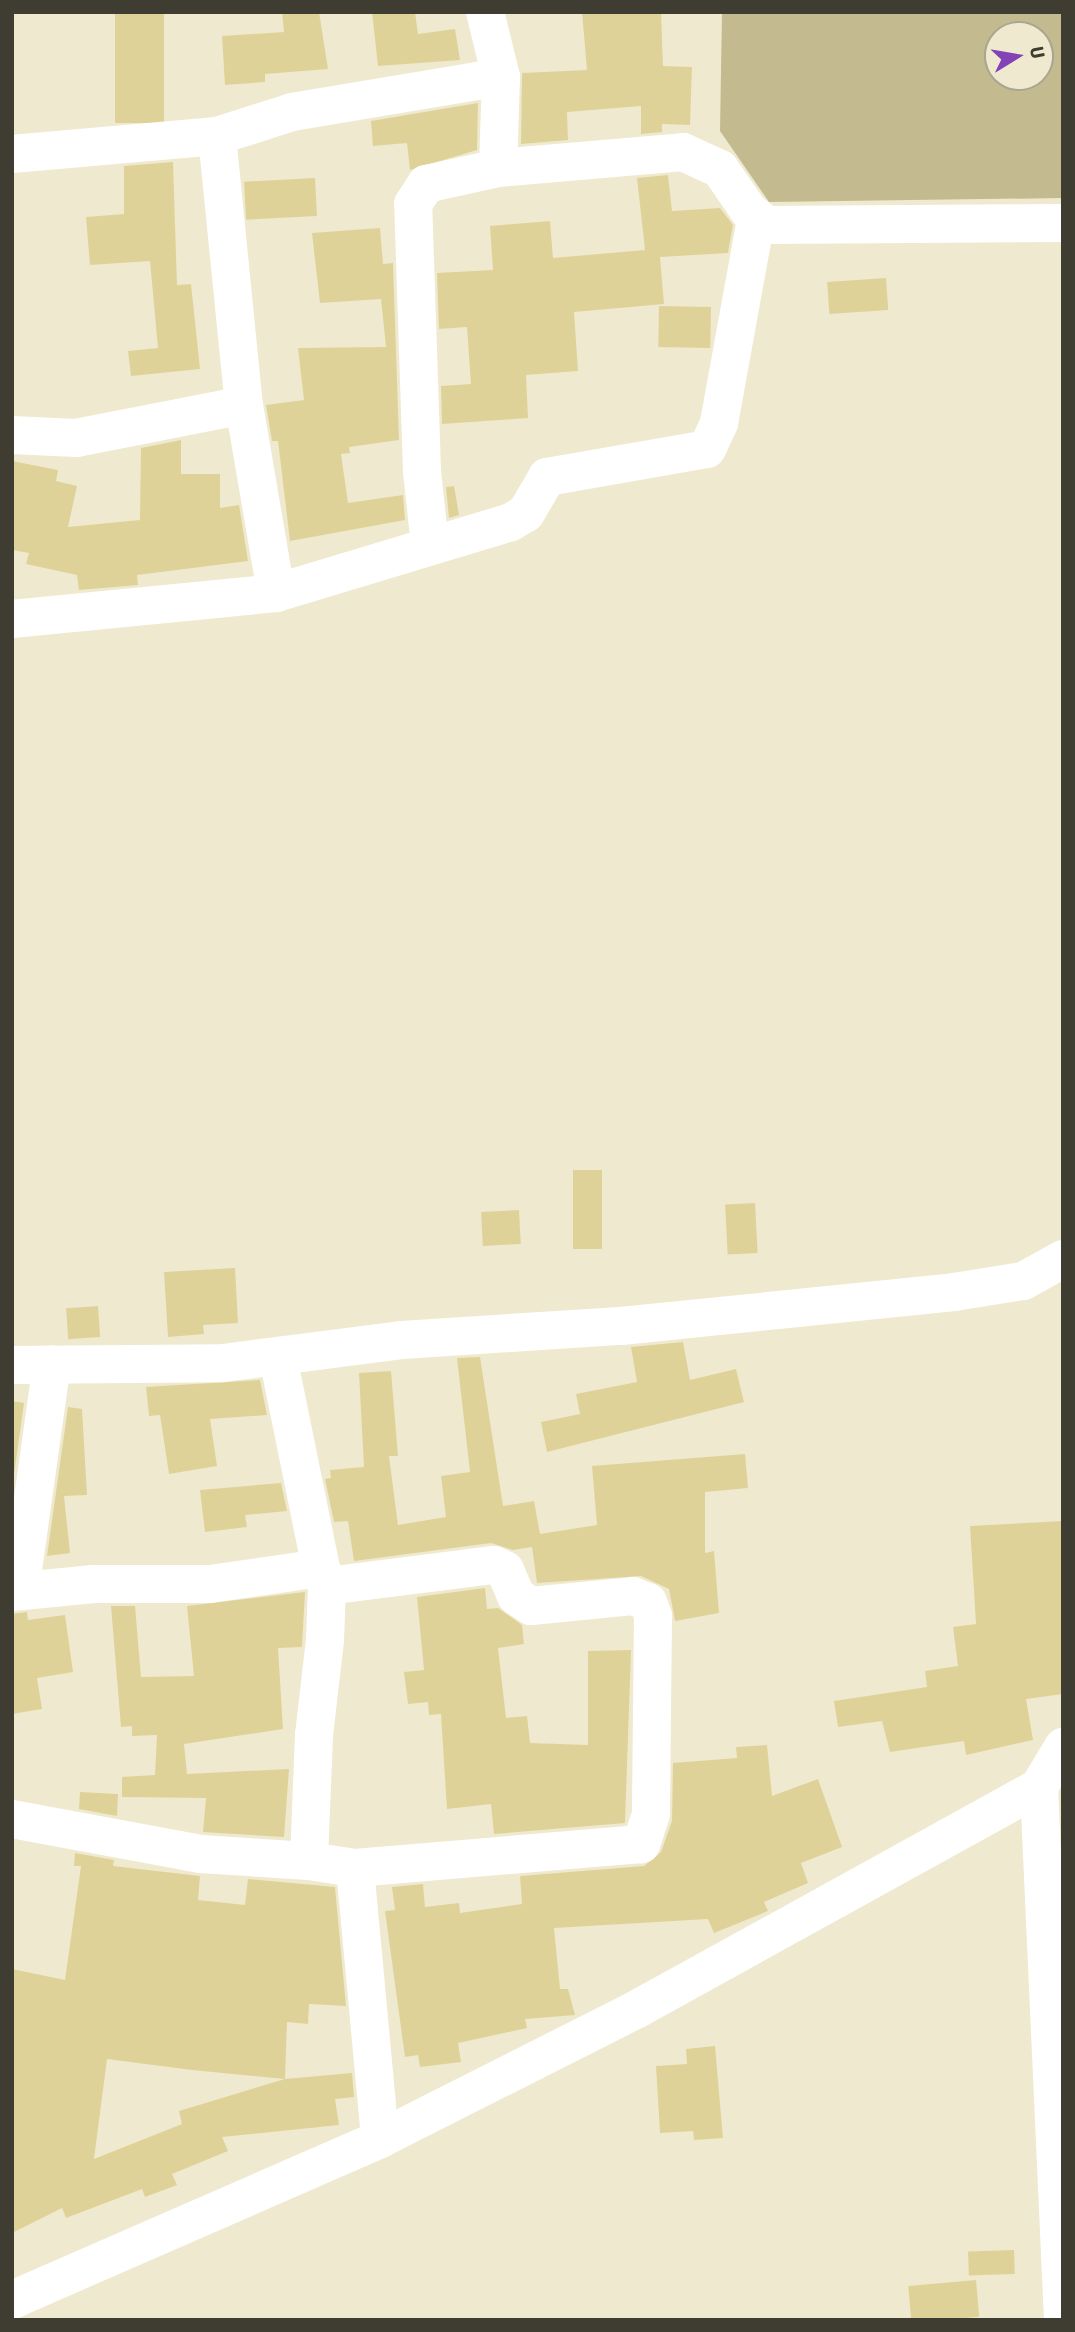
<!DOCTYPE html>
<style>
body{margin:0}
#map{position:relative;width:1075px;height:2332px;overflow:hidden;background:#efeacf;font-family:"Asap Condensed",sans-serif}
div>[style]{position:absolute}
.green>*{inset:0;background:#c3ba8f}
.building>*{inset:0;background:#dfd299;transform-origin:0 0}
.minor>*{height:38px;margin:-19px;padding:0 19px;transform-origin:19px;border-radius:19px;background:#fff}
.major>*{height:38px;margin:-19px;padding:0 19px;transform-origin:19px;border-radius:19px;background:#fff}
span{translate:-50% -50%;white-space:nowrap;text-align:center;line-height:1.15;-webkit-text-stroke:7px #efeacf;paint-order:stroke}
.frame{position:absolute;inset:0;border:14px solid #3f3d32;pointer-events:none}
.north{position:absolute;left:984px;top:21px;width:70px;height:70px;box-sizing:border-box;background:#efeacf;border:2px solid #a9a590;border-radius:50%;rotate:79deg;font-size:19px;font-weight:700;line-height:28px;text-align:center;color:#3f3d32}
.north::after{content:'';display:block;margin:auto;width:24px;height:32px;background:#8442b7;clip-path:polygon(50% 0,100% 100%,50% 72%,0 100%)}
</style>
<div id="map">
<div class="green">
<div style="clip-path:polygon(evenodd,722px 12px,1063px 12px,1063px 198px,769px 202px,720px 131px,722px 12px,998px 35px,1040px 35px,1040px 77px,998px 77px,998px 35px)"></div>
</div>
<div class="building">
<div style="left:115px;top:12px;width:49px;height:111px"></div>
<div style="clip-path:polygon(282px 12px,319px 12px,328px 69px,265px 74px,265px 82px,225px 85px,222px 36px,284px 32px)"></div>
<div style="clip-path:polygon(372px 12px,415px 12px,418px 34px,455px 29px,460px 60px,378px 66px)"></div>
<div style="clip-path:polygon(582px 12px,661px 12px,663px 66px,692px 67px,690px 125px,662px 124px,662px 132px,641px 134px,641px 106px,567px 112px,568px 140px,521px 144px,522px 73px,587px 70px)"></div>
<div style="clip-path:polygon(478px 103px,477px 150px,410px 170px,407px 143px,373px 146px,371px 121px)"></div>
<div style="clip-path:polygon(173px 162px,177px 285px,191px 284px,200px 369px,131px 376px,128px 351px,158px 348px,150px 261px,90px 265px,86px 217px,124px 214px,124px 166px)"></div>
<div style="clip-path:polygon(668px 175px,672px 211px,720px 208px,733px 225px,728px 253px,660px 257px,664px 304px,574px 312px,578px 371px,526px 375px,528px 418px,442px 424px,441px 386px,471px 384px,467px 327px,439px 329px,437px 273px,493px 270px,490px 226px,550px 221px,553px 258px,645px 250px,637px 178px)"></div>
<div style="left:315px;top:178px;width:38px;height:71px;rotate:87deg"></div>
<div style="clip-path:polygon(380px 228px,383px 264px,393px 263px,399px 440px,349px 447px,350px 453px,341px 454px,348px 503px,403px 495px,405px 520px,290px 541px,278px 441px,272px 441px,266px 405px,304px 400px,298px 348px,386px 347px,381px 299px,320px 303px,312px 233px)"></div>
<div style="left:886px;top:278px;width:32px;height:59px;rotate:86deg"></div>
<div style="left:711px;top:307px;width:41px;height:52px;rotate:91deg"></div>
<div style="clip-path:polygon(181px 440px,181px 474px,220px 474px,220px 508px,239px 505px,248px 561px,137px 575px,138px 585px,79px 590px,77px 575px,26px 564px,29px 553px,12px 550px,12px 461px,58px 470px,56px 481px,77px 486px,68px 527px,140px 520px,141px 448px)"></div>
<div style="clip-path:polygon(454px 486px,459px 515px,449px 518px,446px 487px)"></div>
<div style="left:573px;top:1170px;width:29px;height:79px"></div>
<div style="left:755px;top:1203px;width:50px;height:30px;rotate:87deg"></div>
<div style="left:519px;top:1210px;width:34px;height:38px;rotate:87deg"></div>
<div style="clip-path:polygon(235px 1268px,238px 1323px,203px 1325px,204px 1334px,168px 1337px,164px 1272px)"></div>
<div style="left:98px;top:1306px;width:31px;height:32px;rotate:86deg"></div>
<div style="clip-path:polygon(683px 1342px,690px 1380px,736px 1369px,744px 1402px,547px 1452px,541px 1422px,580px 1414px,576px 1394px,637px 1382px,631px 1347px)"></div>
<div style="clip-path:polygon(480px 1357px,503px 1506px,534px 1501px,540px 1534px,597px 1525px,592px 1466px,745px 1454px,748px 1488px,705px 1492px,705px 1553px,714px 1551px,719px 1613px,675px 1621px,669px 1589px,641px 1576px,537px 1583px,532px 1547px,513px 1550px,491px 1543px,354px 1561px,348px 1521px,334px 1522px,325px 1479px,331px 1478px,330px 1470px,364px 1467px,359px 1373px,391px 1371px,398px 1456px,389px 1456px,398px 1525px,446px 1517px,441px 1476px,470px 1472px,457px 1358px)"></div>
<div style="clip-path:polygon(260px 1380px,267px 1415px,210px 1419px,217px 1466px,169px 1474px,160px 1415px,149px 1416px,146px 1387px)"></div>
<div style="clip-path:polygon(12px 1401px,24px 1403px,12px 1489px)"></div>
<div style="clip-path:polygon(68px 1407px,82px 1409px,87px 1495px,64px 1496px,70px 1553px,47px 1556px)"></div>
<div style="clip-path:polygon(281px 1483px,287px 1511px,245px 1515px,247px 1527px,205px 1532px,200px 1490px)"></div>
<div style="clip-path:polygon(1063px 1521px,1063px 1694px,1026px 1699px,1033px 1740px,966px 1755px,964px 1741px,890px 1752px,882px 1721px,838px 1727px,834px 1701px,927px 1687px,925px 1671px,958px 1666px,953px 1627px,976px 1624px,970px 1526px)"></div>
<div style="clip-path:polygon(485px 1588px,487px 1609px,498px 1608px,522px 1625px,524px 1644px,498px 1648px,506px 1718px,527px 1716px,530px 1743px,588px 1745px,588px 1651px,631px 1650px,625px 1823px,494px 1834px,491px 1804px,447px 1809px,441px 1714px,429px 1715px,428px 1702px,408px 1704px,404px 1672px,424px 1670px,417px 1597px)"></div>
<div style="clip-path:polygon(305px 1592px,302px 1647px,278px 1648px,283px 1729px,184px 1744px,187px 1774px,289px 1769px,284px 1837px,203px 1832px,206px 1798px,122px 1797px,122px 1777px,155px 1775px,157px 1735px,132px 1736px,132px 1726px,121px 1727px,111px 1606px,135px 1606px,141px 1677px,194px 1676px,187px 1606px)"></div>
<div style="clip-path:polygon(27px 1612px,28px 1620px,65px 1615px,73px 1672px,37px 1678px,42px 1709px,12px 1714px,12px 1614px)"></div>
<div style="clip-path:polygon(767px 1745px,772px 1796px,818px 1779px,842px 1847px,801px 1863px,808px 1883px,764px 1902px,768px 1911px,714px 1933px,708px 1919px,554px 1928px,560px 1989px,568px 1989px,575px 2015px,525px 2019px,527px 2028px,458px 2043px,461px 2062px,420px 2067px,418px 2055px,405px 2057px,385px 1911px,395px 1910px,392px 1887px,423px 1884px,425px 1907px,459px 1903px,460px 1913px,522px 1904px,520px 1876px,644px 1866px,661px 1852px,672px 1821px,673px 1763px,737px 1758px,736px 1747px)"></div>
<div style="clip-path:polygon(80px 1792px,118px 1794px,117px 1816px,79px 1809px)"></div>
<div style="clip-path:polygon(evenodd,75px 1853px,114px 1860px,113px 1866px,200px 1876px,198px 1900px,245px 1905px,248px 1879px,335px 1887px,346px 2006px,309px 2004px,308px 2024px,287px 2022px,285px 2079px,352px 2073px,354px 2097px,335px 2099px,339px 2125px,222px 2137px,228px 2151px,172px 2174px,177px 2185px,145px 2197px,142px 2189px,66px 2218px,62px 2208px,12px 2233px,12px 1969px,65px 1980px,81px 1866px,74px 1866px,75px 1853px,107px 2059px,192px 2070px,285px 2079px,179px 2111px,182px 2124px,94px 2159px,107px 2059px)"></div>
<div style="clip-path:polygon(715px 2046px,723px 2138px,694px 2140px,693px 2131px,660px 2133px,656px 2066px,687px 2064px,686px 2049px)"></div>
<div style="left:1014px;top:2250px;width:24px;height:46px;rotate:88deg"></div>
<div style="left:976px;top:2280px;width:37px;height:68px;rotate:85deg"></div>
</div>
<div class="minor">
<div style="left:217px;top:136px;width:270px;rotate:84.3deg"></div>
<div style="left:244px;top:405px;width:191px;rotate:80.3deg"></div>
<div style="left:12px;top:154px;width:206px;rotate:-5deg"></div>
<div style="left:217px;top:136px;width:79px;rotate:-17.7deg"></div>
<div style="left:292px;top:112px;width:212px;rotate:-9.5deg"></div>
<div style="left:498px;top:168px;width:186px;rotate:-4.9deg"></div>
<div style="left:683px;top:152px;width:41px;rotate:24.7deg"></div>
<div style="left:720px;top:169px;width:51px;rotate:55.4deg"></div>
<div style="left:749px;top:211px;width:23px;rotate:38deg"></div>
<div style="left:767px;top:225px;width:296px;rotate:-0.4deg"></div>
<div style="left:12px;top:435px;width:64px;rotate:2.7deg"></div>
<div style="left:76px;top:438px;width:171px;rotate:-11.1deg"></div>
<div style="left:430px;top:546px;width:75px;rotate:-96.1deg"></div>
<div style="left:422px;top:471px;width:267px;rotate:-91.9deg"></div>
<div style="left:413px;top:204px;width:24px;rotate:-57deg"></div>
<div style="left:426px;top:184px;width:74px;rotate:-12.5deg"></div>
<div style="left:498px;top:168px;width:91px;rotate:-88.1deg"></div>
<div style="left:501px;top:77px;width:67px;rotate:-103.8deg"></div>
<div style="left:12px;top:619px;width:265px;rotate:-5.6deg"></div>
<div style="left:276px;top:593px;width:245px;rotate:-16.8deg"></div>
<div style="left:511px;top:522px;width:17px;rotate:-31deg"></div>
<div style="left:526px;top:513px;width:42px;rotate:-59.7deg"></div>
<div style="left:547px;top:477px;width:162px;rotate:-9.9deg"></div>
<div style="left:707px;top:449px;width:29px;rotate:-65deg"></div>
<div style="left:719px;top:423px;width:207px;rotate:-79.7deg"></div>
<div style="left:278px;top:1357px;width:215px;rotate:78.5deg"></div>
<div style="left:12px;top:1365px;width:211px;rotate:-0.5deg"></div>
<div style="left:223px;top:1363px;width:180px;rotate:-7.3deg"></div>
<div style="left:402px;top:1340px;width:219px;rotate:-3.7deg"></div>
<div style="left:621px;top:1326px;width:335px;rotate:-5.8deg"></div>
<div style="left:954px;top:1292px;width:70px;rotate:-9.1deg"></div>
<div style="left:1023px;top:1281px;width:46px;rotate:-28.8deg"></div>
<div style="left:327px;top:1586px;width:168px;rotate:-7.2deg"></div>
<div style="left:494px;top:1565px;width:12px;rotate:24deg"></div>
<div style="left:505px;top:1570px;width:28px;rotate:67deg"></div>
<div style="left:516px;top:1596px;width:18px;rotate:34deg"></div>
<div style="left:531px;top:1606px;width:102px;rotate:-5.6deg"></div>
<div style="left:633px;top:1596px;width:16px;rotate:22deg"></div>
<div style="left:648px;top:1602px;width:15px;rotate:70deg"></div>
<div style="left:653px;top:1616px;width:198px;rotate:90.6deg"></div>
<div style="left:651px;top:1814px;width:32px;rotate:108deg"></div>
<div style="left:641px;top:1844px;width:287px;rotate:175.2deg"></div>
<div style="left:20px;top:1591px;width:229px;rotate:-82deg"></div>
<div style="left:12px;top:1592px;width:82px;rotate:-5.6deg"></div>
<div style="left:94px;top:1584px;width:116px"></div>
<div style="left:210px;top:1584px;width:112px;rotate:-8.2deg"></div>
<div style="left:321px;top:1568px;width:19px;rotate:72deg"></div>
<div style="left:327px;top:1586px;width:54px;rotate:92.1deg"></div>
<div style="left:325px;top:1640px;width:96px;rotate:96.6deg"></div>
<div style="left:314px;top:1735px;width:126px;rotate:92.3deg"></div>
<div style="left:309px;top:1861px;width:47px;rotate:8.7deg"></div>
<div style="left:355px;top:1868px;width:272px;rotate:84.7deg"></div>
<div style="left:12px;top:1819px;width:192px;rotate:10.5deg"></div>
<div style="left:201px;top:1854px;width:108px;rotate:3.7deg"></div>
<div style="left:12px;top:2300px;width:402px;rotate:-23.6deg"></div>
<div style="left:380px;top:2139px;width:290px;rotate:-26.8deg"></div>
<div style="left:639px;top:2008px;width:457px;rotate:-28.9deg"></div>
</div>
<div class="major">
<div style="left:1063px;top:2320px;width:534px;rotate:-92.58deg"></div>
<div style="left:1039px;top:1787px;width:47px;rotate:-59deg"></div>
</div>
<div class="frame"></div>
<div class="north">U</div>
</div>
